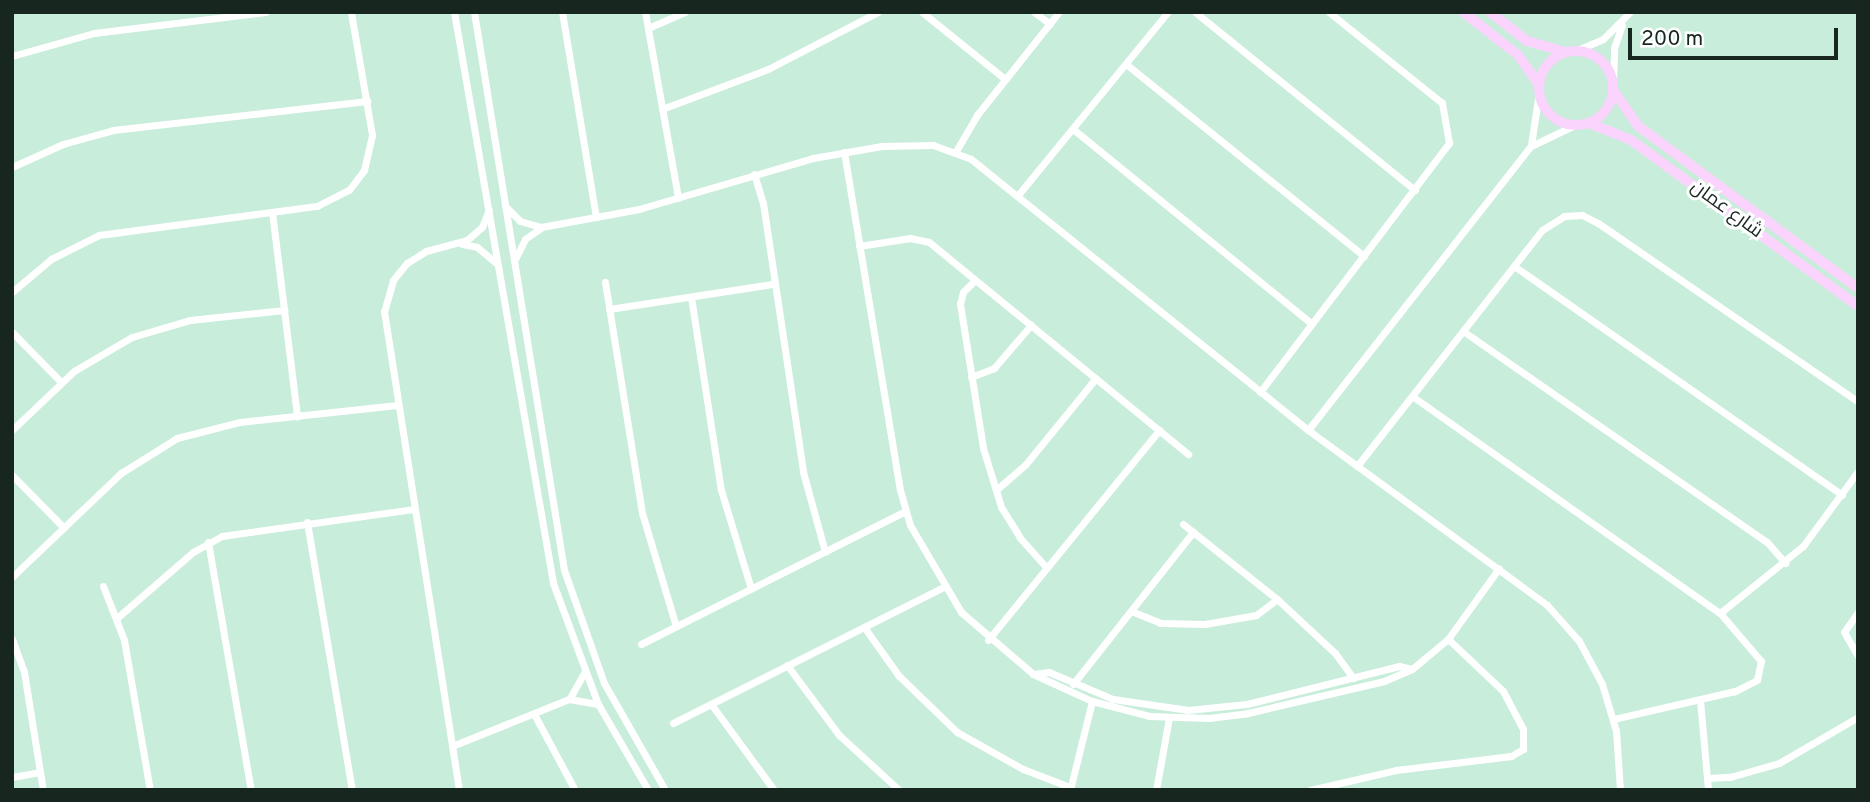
<!DOCTYPE html>
<meta charset="utf-8">
<style>
body{margin:0}
#map{position:relative;width:1870px;height:802px;overflow:hidden;background:#c8edda;font-family:Overpass,Cairo,sans-serif}
div>[style]{position:absolute}
.minor>*{height:7px;margin:-3.5px;padding:0 3.5px;transform-origin:3.5px;border-radius:3.5px;background:#fff}
.major>*{height:10px;margin:-5px;padding:0 5px;transform-origin:5px;border-radius:5px;background:#fad4fd}
.major>.ring{margin:-5px;padding:0;box-sizing:content-box;background:none;border:10px solid #fad4fd;border-radius:50%}
span{translate:-50% -50%;white-space:nowrap;text-align:center;line-height:1.15;-webkit-text-stroke:6px #fff;paint-order:stroke}
.street-label{font-size:19px;color:#182620}
.frame{position:absolute;inset:0;border:14px solid #182620;pointer-events:none}
.scale{position:absolute;left:1628px;top:28px;width:210px;height:32px;box-sizing:border-box;border:4px solid #182620;border-top:0;padding-left:9px;font-size:21px;line-height:24px;white-space:nowrap;color:#182620;-webkit-text-stroke:5px #fff;paint-order:stroke}
</style>
<div id="map">
<div class="minor">
<div style="left:454px;top:12px;width:580px;rotate:80.16deg"></div>
<div style="left:553px;top:583px;width:129px;rotate:69.6deg"></div>
<div style="left:598px;top:704px;width:99px;rotate:59.8deg"></div>
<div style="left:474px;top:12px;width:565px;rotate:80.84deg"></div>
<div style="left:564px;top:570px;width:120px;rotate:70.5deg"></div>
<div style="left:604px;top:683px;width:123px;rotate:60.3deg"></div>
<div style="left:562px;top:12px;width:208px;rotate:80.6deg"></div>
<div style="left:645px;top:12px;width:189px;rotate:79.9deg"></div>
<div style="left:922px;top:12px;width:107px;rotate:38.9deg"></div>
<div style="left:1034px;top:12px;width:20px;rotate:37deg"></div>
<div style="left:1195px;top:12px;width:283px;rotate:39deg"></div>
<div style="left:648px;top:28px;width:40px;rotate:-23.4deg"></div>
<div style="left:1575px;top:51px;width:30px;rotate:-23deg"></div>
<div style="left:1603px;top:39px;width:38px;rotate:-45deg"></div>
<div style="left:12px;top:56px;width:85px;rotate:-15.7deg"></div>
<div style="left:94px;top:33px;width:173px;rotate:-7deg"></div>
<div style="left:1126px;top:64px;width:306px;rotate:38.9deg"></div>
<div style="left:1613px;top:82px;width:34px;rotate:-88deg"></div>
<div style="left:1614px;top:48px;width:24px;rotate:-71deg"></div>
<div style="left:662px;top:109px;width:113px;rotate:-20.7deg"></div>
<div style="left:768px;top:69px;width:124px;rotate:-27.4deg"></div>
<div style="left:1073px;top:129px;width:308px;rotate:39.2deg"></div>
<div style="left:1531px;top:145px;width:54px;rotate:-81.4deg"></div>
<div style="left:956px;top:151px;width:42px;rotate:-59.7deg"></div>
<div style="left:977px;top:115px;width:132px;rotate:-51.5deg"></div>
<div style="left:844px;top:152px;width:343px;rotate:80.6deg"></div>
<div style="left:900px;top:490px;width:36px;rotate:74deg"></div>
<div style="left:910px;top:525px;width:101px;rotate:59.6deg"></div>
<div style="left:961px;top:612px;width:95px;rotate:40.7deg"></div>
<div style="left:1033px;top:674px;width:65px;rotate:24.6deg"></div>
<div style="left:1092px;top:701px;width:59px;rotate:14.7deg"></div>
<div style="left:1149px;top:716px;width:60px;rotate:1.9deg"></div>
<div style="left:1209px;top:718px;width:39px;rotate:-7deg"></div>
<div style="left:1248px;top:713px;width:140px;rotate:-13.2deg"></div>
<div style="left:1384px;top:681px;width:30px;rotate:-23deg"></div>
<div style="left:1412px;top:669px;width:47px;rotate:-39.8deg"></div>
<div style="left:1448px;top:639px;width:87px;rotate:-54.3deg"></div>
<div style="left:12px;top:167px;width:56px;rotate:-24.3deg"></div>
<div style="left:63px;top:144px;width:52px;rotate:-15.6deg"></div>
<div style="left:113px;top:130px;width:256px;rotate:-6.5deg"></div>
<div style="left:754px;top:174px;width:30px;rotate:73deg"></div>
<div style="left:763px;top:203px;width:272px;rotate:81.5deg"></div>
<div style="left:803px;top:472px;width:83px;rotate:74.6deg"></div>
<div style="left:1018px;top:195px;width:237px;rotate:-50.7deg"></div>
<div style="left:505px;top:206px;width:21px;rotate:45deg"></div>
<div style="left:520px;top:221px;width:22px;rotate:16deg"></div>
<div style="left:541px;top:227px;width:100px;rotate:-10.4deg"></div>
<div style="left:639px;top:209px;width:181px;rotate:-16.3deg"></div>
<div style="left:813px;top:158px;width:70px;rotate:-9.9deg"></div>
<div style="left:882px;top:146px;width:51px;rotate:-1.1deg"></div>
<div style="left:933px;top:145px;width:40px;rotate:20.2deg"></div>
<div style="left:971px;top:159px;width:432px;rotate:38.8deg"></div>
<div style="left:1308px;top:430px;width:296px;rotate:36.2deg"></div>
<div style="left:1547px;top:605px;width:48px;rotate:48.4deg"></div>
<div style="left:1579px;top:641px;width:49px;rotate:61.9deg"></div>
<div style="left:1602px;top:684px;width:49px;rotate:73.4deg"></div>
<div style="left:1616px;top:731px;width:59px;rotate:86.1deg"></div>
<div style="left:272px;top:212px;width:206px;rotate:83deg"></div>
<div style="left:462px;top:244px;width:15px;rotate:11deg"></div>
<div style="left:477px;top:247px;width:25px;rotate:40deg"></div>
<div style="left:859px;top:246px;width:52px;rotate:-8.9deg"></div>
<div style="left:910px;top:238px;width:19px;rotate:12deg"></div>
<div style="left:929px;top:242px;width:335px;rotate:39.3deg"></div>
<div style="left:514px;top:261px;width:25px;rotate:-63deg"></div>
<div style="left:525px;top:239px;width:19px;rotate:-35deg"></div>
<div style="left:1514px;top:266px;width:400px;rotate:34.9deg"></div>
<div style="left:975px;top:280px;width:17px;rotate:135deg"></div>
<div style="left:963px;top:292px;width:12px;rotate:104deg"></div>
<div style="left:960px;top:304px;width:146px;rotate:80.9deg"></div>
<div style="left:983px;top:448px;width:62px;rotate:73deg"></div>
<div style="left:1001px;top:507px;width:36px;rotate:58deg"></div>
<div style="left:1020px;top:538px;width:40px;rotate:48deg"></div>
<div style="left:605px;top:282px;width:234px;rotate:80.9deg"></div>
<div style="left:642px;top:513px;width:118px;rotate:73.3deg"></div>
<div style="left:12px;top:292px;width:51px;rotate:-40.2deg"></div>
<div style="left:51px;top:259px;width:54px;rotate:-26.6deg"></div>
<div style="left:99px;top:235px;width:220px;rotate:-7.6deg"></div>
<div style="left:317px;top:206px;width:36px;rotate:-27deg"></div>
<div style="left:349px;top:190px;width:25px;rotate:-53deg"></div>
<div style="left:364px;top:170px;width:36px;rotate:-77deg"></div>
<div style="left:372px;top:135px;width:125px;rotate:-99.7deg"></div>
<div style="left:691px;top:297px;width:195px;rotate:81.2deg"></div>
<div style="left:721px;top:490px;width:103px;rotate:73.1deg"></div>
<div style="left:609px;top:309px;width:166px;rotate:-8.7deg"></div>
<div style="left:1463px;top:331px;width:370px;rotate:34.8deg"></div>
<div style="left:1767px;top:542px;width:28px;rotate:49deg"></div>
<div style="left:12px;top:332px;width:70px;rotate:45.6deg"></div>
<div style="left:971px;top:377px;width:25px;rotate:-21deg"></div>
<div style="left:994px;top:368px;width:57px;rotate:-49.3deg"></div>
<div style="left:1260px;top:392px;width:313px;rotate:-52.8deg"></div>
<div style="left:1449px;top:143px;width:41px;rotate:-99.9deg"></div>
<div style="left:1442px;top:103px;width:145px;rotate:-141.2deg"></div>
<div style="left:1412px;top:396px;width:377px;rotate:35.2deg"></div>
<div style="left:1720px;top:613px;width:63px;rotate:49.5deg"></div>
<div style="left:1761px;top:661px;width:19px;rotate:102deg"></div>
<div style="left:1757px;top:680px;width:25px;rotate:153deg"></div>
<div style="left:1735px;top:691px;width:124px;rotate:167deg"></div>
<div style="left:12px;top:430px;width:86px;rotate:-43.6deg"></div>
<div style="left:74px;top:371px;width:67px;rotate:-30.4deg"></div>
<div style="left:132px;top:337px;width:60px;rotate:-16.3deg"></div>
<div style="left:190px;top:320px;width:95px;rotate:-6.1deg"></div>
<div style="left:1308px;top:430px;width:361px;rotate:-51.9deg"></div>
<div style="left:1531px;top:146px;width:49px;rotate:-25.5deg"></div>
<div style="left:1357px;top:466px;width:300px;rotate:-51.9deg"></div>
<div style="left:1542px;top:230px;width:26px;rotate:-32deg"></div>
<div style="left:1564px;top:216px;width:18px;rotate:-3deg"></div>
<div style="left:1582px;top:215px;width:18px;rotate:27deg"></div>
<div style="left:1598px;top:223px;width:316px;rotate:34.5deg"></div>
<div style="left:12px;top:475px;width:74px;rotate:45.5deg"></div>
<div style="left:996px;top:490px;width:38px;rotate:-41deg"></div>
<div style="left:1025px;top:465px;width:112px;rotate:-50.8deg"></div>
<div style="left:307px;top:522px;width:272px;rotate:80.5deg"></div>
<div style="left:1183px;top:524px;width:120px;rotate:38.6deg"></div>
<div style="left:1277px;top:599px;width:79px;rotate:43deg"></div>
<div style="left:1335px;top:653px;width:31px;rotate:54deg"></div>
<div style="left:208px;top:542px;width:252px;rotate:80.2deg"></div>
<div style="left:12px;top:577px;width:151px;rotate:-43.7deg"></div>
<div style="left:121px;top:473px;width:66px;rotate:-32deg"></div>
<div style="left:177px;top:438px;width:65px;rotate:-14.3deg"></div>
<div style="left:240px;top:422px;width:158px;rotate:-6.2deg"></div>
<div style="left:103px;top:586px;width:58px;rotate:68.7deg"></div>
<div style="left:124px;top:640px;width:152px;rotate:80.2deg"></div>
<div style="left:1131px;top:611px;width:31px;rotate:22deg"></div>
<div style="left:1160px;top:623px;width:45px;rotate:1.3deg"></div>
<div style="left:1205px;top:624px;width:52px;rotate:-10deg"></div>
<div style="left:1256px;top:615px;width:26px;rotate:-37deg"></div>
<div style="left:1858px;top:612px;width:24px;rotate:125deg"></div>
<div style="left:1844px;top:632px;width:28px;rotate:60deg"></div>
<div style="left:1720px;top:613px;width:107px;rotate:-38.9deg"></div>
<div style="left:1803px;top:546px;width:93px;rotate:-53.7deg"></div>
<div style="left:118px;top:617px;width:99px;rotate:-40.9deg"></div>
<div style="left:193px;top:552px;width:33px;rotate:-29deg"></div>
<div style="left:222px;top:536px;width:193px;rotate:-8deg"></div>
<div style="left:864px;top:627px;width:60px;rotate:54.5deg"></div>
<div style="left:899px;top:676px;width:81px;rotate:44deg"></div>
<div style="left:957px;top:732px;width:76px;rotate:29.3deg"></div>
<div style="left:1023px;top:769px;width:50px;rotate:21deg"></div>
<div style="left:12px;top:639px;width:35px;rotate:70deg"></div>
<div style="left:24px;top:672px;width:120px;rotate:80.9deg"></div>
<div style="left:988px;top:640px;width:271px;rotate:-50.8deg"></div>
<div style="left:641px;top:644px;width:296px;rotate:-26.7deg"></div>
<div style="left:787px;top:665px;width:87px;rotate:53.4deg"></div>
<div style="left:839px;top:735px;width:81px;rotate:42.5deg"></div>
<div style="left:1033px;top:674px;width:16px;rotate:-7deg"></div>
<div style="left:1049px;top:672px;width:69px;rotate:22.9deg"></div>
<div style="left:1113px;top:699px;width:76px;rotate:8.3deg"></div>
<div style="left:1188px;top:710px;width:59px;rotate:-5.8deg"></div>
<div style="left:1247px;top:704px;width:157px;rotate:-14deg"></div>
<div style="left:1399px;top:666px;width:13px;rotate:13deg"></div>
<div style="left:1073px;top:684px;width:194px;rotate:-51.7deg"></div>
<div style="left:570px;top:698px;width:29px;rotate:-61deg"></div>
<div style="left:1700px;top:700px;width:90px;rotate:84.9deg"></div>
<div style="left:711px;top:704px;width:107px;rotate:53.8deg"></div>
<div style="left:534px;top:714px;width:86px;rotate:61.7deg"></div>
<div style="left:673px;top:723px;width:302px;rotate:-26.7deg"></div>
<div style="left:452px;top:746px;width:126px;rotate:-21.9deg"></div>
<div style="left:569px;top:699px;width:29px;rotate:10deg"></div>
<div style="left:12px;top:777px;width:28px;rotate:-10deg"></div>
<div style="left:1708px;top:778px;width:22px;rotate:-3deg"></div>
<div style="left:1730px;top:777px;width:51px;rotate:-15.9deg"></div>
<div style="left:1779px;top:763px;width:91px;rotate:-30.2deg"></div>
<div style="left:459px;top:790px;width:484px;rotate:-98.9deg"></div>
<div style="left:384px;top:312px;width:33px;rotate:-74deg"></div>
<div style="left:393px;top:280px;width:22px;rotate:-51deg"></div>
<div style="left:407px;top:263px;width:22px;rotate:-32deg"></div>
<div style="left:426px;top:251px;width:42px;rotate:-15deg"></div>
<div style="left:467px;top:240px;width:20px;rotate:-41deg"></div>
<div style="left:482px;top:227px;width:18px;rotate:-68deg"></div>
<div style="left:1070px;top:790px;width:92px;rotate:-76.1deg"></div>
<div style="left:1156px;top:790px;width:73px;rotate:-79.8deg"></div>
<div style="left:1310px;top:790px;width:88px;rotate:-13.1deg"></div>
<div style="left:1396px;top:770px;width:116px;rotate:-6.9deg"></div>
<div style="left:1511px;top:756px;width:14px;rotate:-30deg"></div>
<div style="left:1523px;top:749px;width:20px;rotate:-90deg"></div>
<div style="left:1523px;top:729px;width:43px;rotate:-117.8deg"></div>
<div style="left:1503px;top:691px;width:76px;rotate:-136.6deg"></div>
</div>
<div class="major">
<div style="left:1463px;top:12px;width:70px;rotate:38deg"></div>
<div style="left:1518px;top:55px;width:37px;rotate:55deg"></div>
<div style="left:1490px;top:12px;width:47px;rotate:38.1deg"></div>
<div style="left:1527px;top:41px;width:40px;rotate:16deg"></div>
<div class="ring" style="left:1539px;top:51px;width:64px;height:64px"></div>
<div style="left:1614px;top:91px;width:42px;rotate:55.6deg"></div>
<div style="left:1638px;top:126px;width:273px;rotate:36.4deg"></div>
<div style="left:1589px;top:123px;width:45px;rotate:22deg"></div>
<div style="left:1631px;top:140px;width:281px;rotate:36.2deg"></div>
</div>
<div class="street-label">
<span style="left:1726px;top:210px;rotate:36deg">شارع عمان</span>
</div>
<div class="frame"></div>
<div class="scale">200 m</div>
</div>
